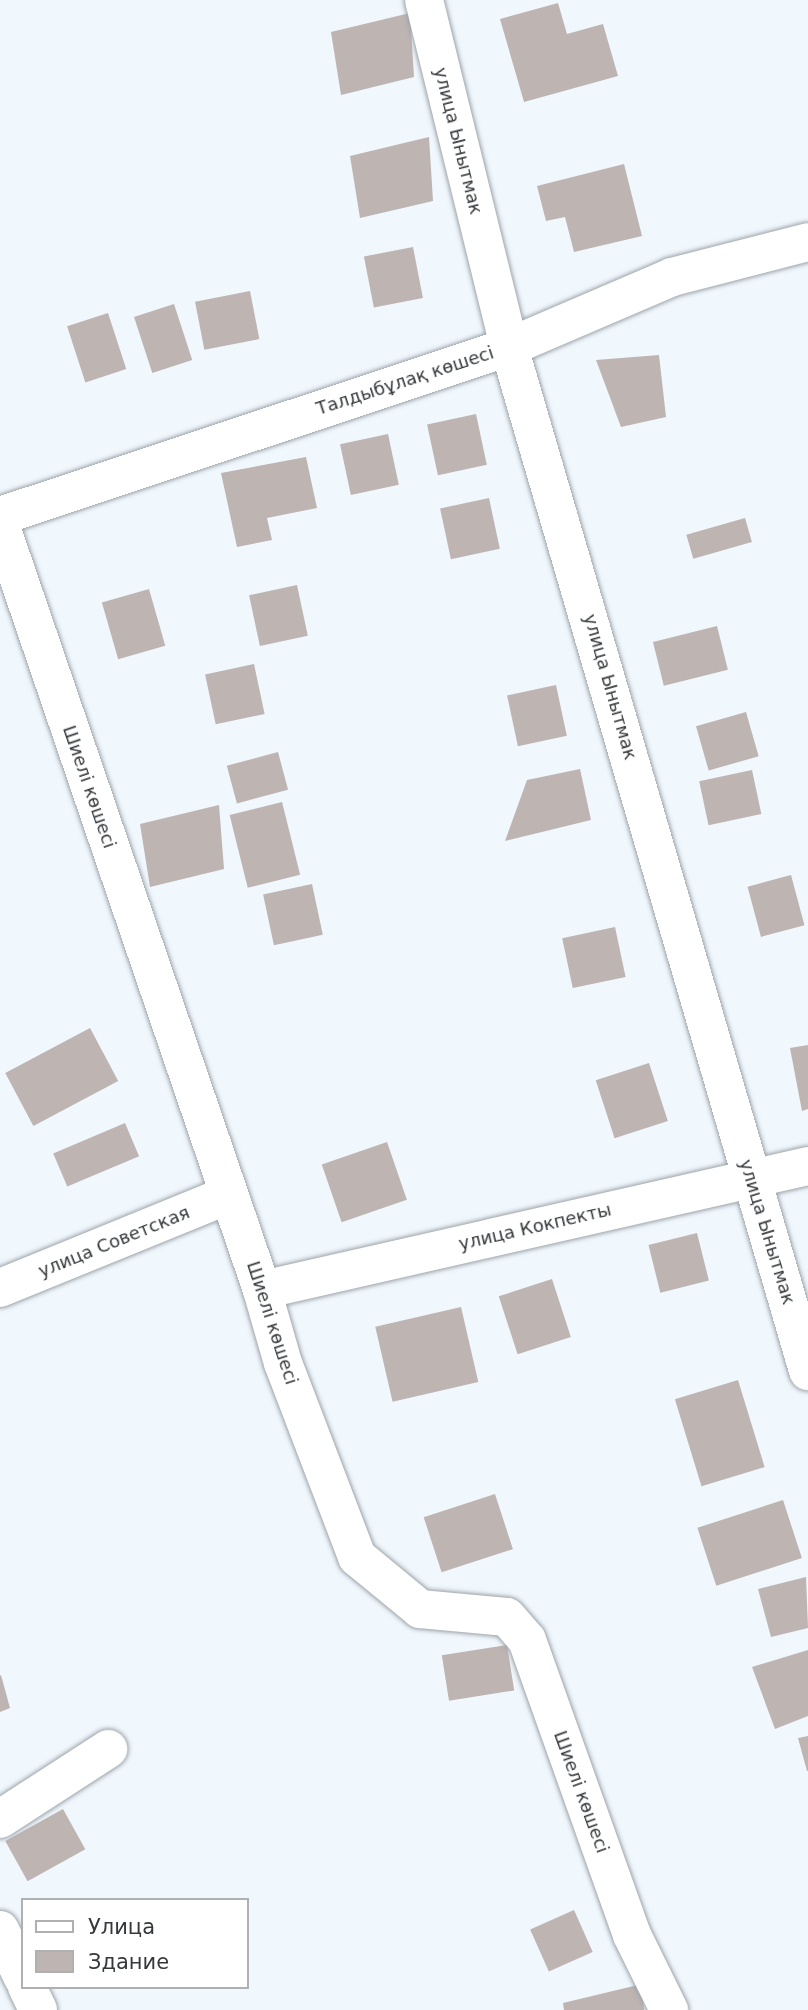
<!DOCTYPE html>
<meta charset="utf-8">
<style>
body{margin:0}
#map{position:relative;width:808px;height:2010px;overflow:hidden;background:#f0f7fd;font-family:"DejaVu Sans",sans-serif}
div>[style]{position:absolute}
.building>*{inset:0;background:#beb4b2;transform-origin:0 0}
.roads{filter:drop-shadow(0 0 2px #9da4aa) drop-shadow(0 0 2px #9da4aa)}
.minor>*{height:38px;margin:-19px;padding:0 19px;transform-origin:19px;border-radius:19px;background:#fff}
span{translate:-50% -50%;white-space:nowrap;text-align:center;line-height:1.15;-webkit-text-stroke:5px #fff;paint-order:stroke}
.street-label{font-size:18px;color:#36393c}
.legend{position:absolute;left:21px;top:1898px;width:228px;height:91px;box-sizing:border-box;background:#fff;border:2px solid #afb0b1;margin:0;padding:9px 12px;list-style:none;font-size:21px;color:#36393c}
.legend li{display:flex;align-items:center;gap:14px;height:35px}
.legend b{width:35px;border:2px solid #afb0b1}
</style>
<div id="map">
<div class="building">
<div style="clip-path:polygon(558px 3px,567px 34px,603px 24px,618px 76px,524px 102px,500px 19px)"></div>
<div style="clip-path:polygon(410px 13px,414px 77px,341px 95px,331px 32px)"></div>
<div style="clip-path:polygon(429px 137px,433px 201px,360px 218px,350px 156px)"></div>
<div style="clip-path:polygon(624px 164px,642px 236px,574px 252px,565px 217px,546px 221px,537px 186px)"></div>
<div style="left:413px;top:247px;width:52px;height:50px;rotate:79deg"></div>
<div style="left:250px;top:291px;width:49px;height:56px;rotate:79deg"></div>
<div style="left:174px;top:304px;width:59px;height:42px;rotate:72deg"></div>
<div style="left:108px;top:313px;width:59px;height:43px;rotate:72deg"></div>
<div style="clip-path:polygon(659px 355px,666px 417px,621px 427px,596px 360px)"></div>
<div style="left:476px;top:414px;width:52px;height:50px;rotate:78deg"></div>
<div style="left:388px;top:434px;width:52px;height:49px;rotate:78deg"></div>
<div style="clip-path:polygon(306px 457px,317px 508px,267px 518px,272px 540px,237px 547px,221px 473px)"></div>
<div style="left:489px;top:498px;width:52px;height:50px;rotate:78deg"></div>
<div style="left:745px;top:518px;width:25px;height:61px;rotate:74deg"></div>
<div style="left:297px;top:585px;width:52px;height:49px;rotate:78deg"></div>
<div style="left:149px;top:589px;width:59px;height:49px;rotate:74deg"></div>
<div style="left:717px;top:626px;width:45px;height:66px;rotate:76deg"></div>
<div style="left:254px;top:664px;width:51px;height:50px;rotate:78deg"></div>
<div style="left:556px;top:685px;width:52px;height:50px;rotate:78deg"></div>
<div style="left:746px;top:712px;width:46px;height:52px;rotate:74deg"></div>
<div style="left:278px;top:752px;width:39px;height:53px;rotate:75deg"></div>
<div style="clip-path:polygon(580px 769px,591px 820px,505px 841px,527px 780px)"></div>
<div style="left:752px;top:770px;width:45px;height:54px;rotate:78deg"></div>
<div style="left:282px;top:802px;width:75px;height:54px;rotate:76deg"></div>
<div style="clip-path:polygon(219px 805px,224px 869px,150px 887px,140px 824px)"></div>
<div style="left:791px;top:875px;width:52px;height:45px;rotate:75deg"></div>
<div style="left:312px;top:884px;width:52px;height:50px;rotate:78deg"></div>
<div style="left:615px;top:927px;width:51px;height:54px;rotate:78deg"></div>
<div style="left:90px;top:1028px;width:60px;height:96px;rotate:62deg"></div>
<div style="clip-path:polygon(808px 1045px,808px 1109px,802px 1111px,790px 1048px)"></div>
<div style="left:649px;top:1063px;width:61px;height:56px;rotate:72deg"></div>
<div style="left:125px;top:1123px;width:36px;height:78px;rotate:67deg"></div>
<div style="left:387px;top:1142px;width:61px;height:69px;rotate:71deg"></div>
<div style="left:697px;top:1233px;width:49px;height:50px;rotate:76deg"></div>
<div style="left:552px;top:1279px;width:61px;height:56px;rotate:72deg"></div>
<div style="left:461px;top:1307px;width:77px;height:88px;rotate:77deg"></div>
<div style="left:738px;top:1380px;width:91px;height:66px;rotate:73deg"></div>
<div style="left:495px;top:1494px;width:58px;height:75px;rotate:72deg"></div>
<div style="left:783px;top:1500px;width:61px;height:90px;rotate:72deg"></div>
<div style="clip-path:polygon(806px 1577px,808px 1628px,771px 1637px,758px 1589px)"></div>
<div style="left:507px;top:1645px;width:46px;height:66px;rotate:81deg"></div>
<div style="clip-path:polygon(808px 1650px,808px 1716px,775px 1729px,752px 1667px)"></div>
<div style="clip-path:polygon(1px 1675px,10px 1708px,0 1712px,0 1676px)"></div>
<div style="clip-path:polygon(808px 1736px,808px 1771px,807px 1771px,798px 1738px)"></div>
<div style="left:63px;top:1809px;width:46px;height:66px;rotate:61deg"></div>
<div style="left:574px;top:1910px;width:46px;height:48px;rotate:66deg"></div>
<div style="clip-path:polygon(642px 1984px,644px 2010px,564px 2010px,563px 2003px)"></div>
</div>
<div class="roads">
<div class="minor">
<div style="left:424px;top:0;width:357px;rotate:76.2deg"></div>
<div style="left:509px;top:347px;width:1067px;rotate:73.72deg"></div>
<div style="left:0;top:516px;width:536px;rotate:-18.37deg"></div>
<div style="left:509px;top:347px;width:177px;rotate:-23.2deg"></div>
<div style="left:672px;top:277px;width:140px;rotate:-14.4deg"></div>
<div style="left:0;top:524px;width:810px;rotate:71.12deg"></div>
<div style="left:262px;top:1290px;width:76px;rotate:74deg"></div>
<div style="left:283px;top:1363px;width:208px;rotate:69.1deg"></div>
<div style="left:357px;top:1557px;width:82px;rotate:39.5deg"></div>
<div style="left:420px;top:1609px;width:87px;rotate:5.3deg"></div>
<div style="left:507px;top:1617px;width:30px;rotate:49deg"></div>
<div style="left:527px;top:1640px;width:313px;rotate:70.4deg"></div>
<div style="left:632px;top:1935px;width:84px;rotate:63.7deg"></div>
<div style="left:0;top:1288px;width:246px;rotate:-22.2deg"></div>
<div style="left:262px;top:1290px;width:560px;rotate:-12.8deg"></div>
<div style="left:0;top:1819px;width:129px;rotate:-32.9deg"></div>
<div style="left:0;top:1930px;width:53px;rotate:64.4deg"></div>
<div style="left:27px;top:1987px;width:25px;rotate:64deg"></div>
</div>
</div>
<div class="street-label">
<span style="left:458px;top:141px;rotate:76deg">улица Ынытмак</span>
<span style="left:405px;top:381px;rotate:-18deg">Талдыбұлақ көшесі</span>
<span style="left:610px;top:687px;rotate:74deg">улица Ынытмак</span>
<span style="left:89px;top:787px;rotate:71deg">Шиелі көшесі</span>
<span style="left:535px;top:1227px;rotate:-13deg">улица Кокпекты</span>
<span style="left:767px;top:1232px;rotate:73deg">улица Ынытмак</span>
<span style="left:114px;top:1242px;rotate:-22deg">улица Советская</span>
<span style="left:272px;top:1323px;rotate:72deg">Шиелі көшесі</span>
<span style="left:581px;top:1792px;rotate:70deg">Шиелі көшесі</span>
</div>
<ul class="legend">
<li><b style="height:9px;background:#fff"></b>Улица</li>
<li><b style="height:19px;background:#beb4b2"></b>Здание</li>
</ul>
</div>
